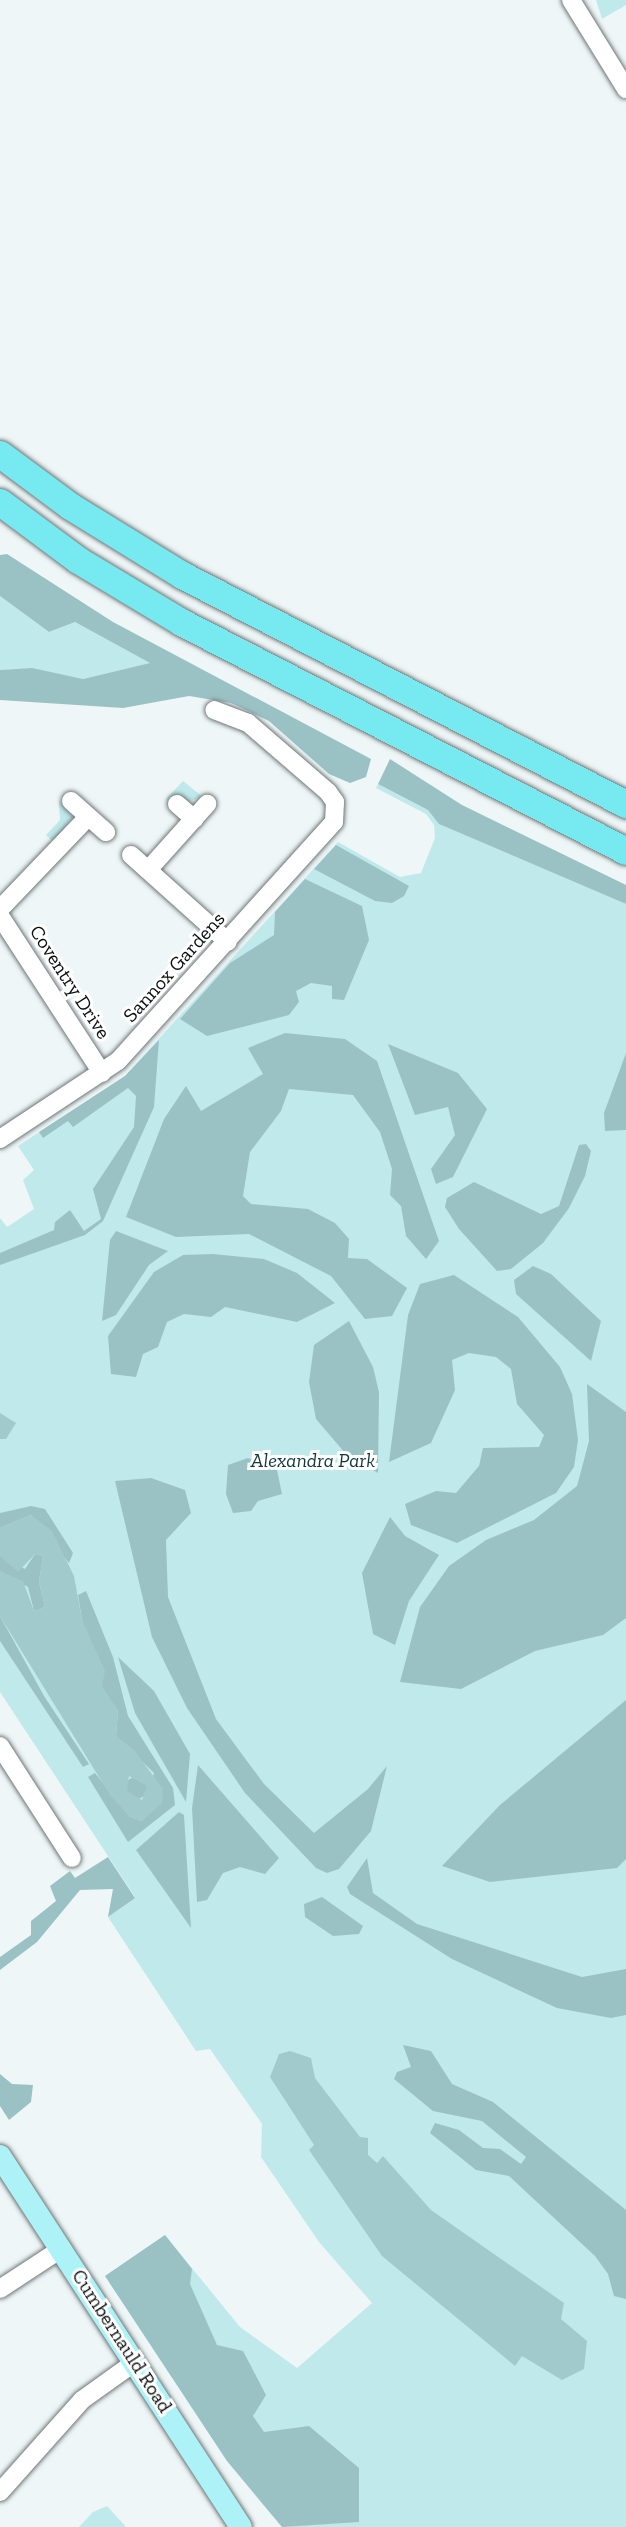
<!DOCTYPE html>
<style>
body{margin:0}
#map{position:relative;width:626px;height:2527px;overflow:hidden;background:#eef6f7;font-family:"Zilla Slab",serif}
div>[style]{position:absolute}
.green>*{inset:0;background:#c0e9eb}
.forest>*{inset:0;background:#9ac2c5}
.round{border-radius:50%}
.water>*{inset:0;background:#a1cacc}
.roads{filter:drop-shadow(0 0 2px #6f7677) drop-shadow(0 0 2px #6f7677)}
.minor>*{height:18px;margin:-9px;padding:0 9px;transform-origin:9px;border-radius:9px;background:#fff}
.major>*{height:22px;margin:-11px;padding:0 11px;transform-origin:11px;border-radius:11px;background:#adf2f7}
.highway>*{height:27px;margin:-13.5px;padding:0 13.5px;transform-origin:13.5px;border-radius:13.5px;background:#77e9f1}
span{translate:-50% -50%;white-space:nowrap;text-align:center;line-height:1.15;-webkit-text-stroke:6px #fff;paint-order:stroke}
.street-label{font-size:20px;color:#0b0e0e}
.park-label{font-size:20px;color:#11393b;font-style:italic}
</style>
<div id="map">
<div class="green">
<div style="clip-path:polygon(596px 0,626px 0,626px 5px,602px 19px)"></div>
<div style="clip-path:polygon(0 596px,49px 632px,75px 622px,151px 663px,83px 679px,32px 669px,0 670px)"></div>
<div style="clip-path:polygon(183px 781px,203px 797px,171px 807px,166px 799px)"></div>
<div style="clip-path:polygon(378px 784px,428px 810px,440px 824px,626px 904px,626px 2527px,282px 2527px,227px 2461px,105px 2276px,165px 2235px,240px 2327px,297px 2368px,372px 2303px,319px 2242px,261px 2157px,262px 2124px,210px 2049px,196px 2051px,108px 1917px,135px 1897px,0 1692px,0 1218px,7px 1227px,34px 1209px,23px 1180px,34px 1170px,18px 1146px,125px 1076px,338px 842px,400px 877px,421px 873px,435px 838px,434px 825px,426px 814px,376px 788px)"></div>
<div style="clip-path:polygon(59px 800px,73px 817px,54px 842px,46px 835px,60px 820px)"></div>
<div style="clip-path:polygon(107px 2506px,126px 2527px,79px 2527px,93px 2512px)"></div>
</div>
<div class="forest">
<div style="clip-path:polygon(7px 554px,113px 622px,371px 759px,366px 777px,350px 783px,329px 774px,269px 721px,231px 703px,189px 696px,123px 708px,0 700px,0 670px,32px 668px,83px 679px,150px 663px,75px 622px,49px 632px,0 596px,0 555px)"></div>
<div style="clip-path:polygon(390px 759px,462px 805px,626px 885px,626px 904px,439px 824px,428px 810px,378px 784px)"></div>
<div style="clip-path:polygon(336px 845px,409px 886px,404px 896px,392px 903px,375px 901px,314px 869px)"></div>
<div style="clip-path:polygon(305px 879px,362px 906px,369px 940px,344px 1000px,332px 999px,332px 986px,311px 983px,296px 991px,299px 1002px,289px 1015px,207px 1036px,180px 1019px,230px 963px,274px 935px,275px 912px)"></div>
<div style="clip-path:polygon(285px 1033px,345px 1039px,377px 1061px,439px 1241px,426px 1259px,406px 1236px,401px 1206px,390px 1195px,392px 1169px,380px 1132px,353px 1095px,289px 1089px,281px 1111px,250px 1152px,243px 1196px,251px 1204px,308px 1209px,335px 1223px,349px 1239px,348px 1258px,367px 1259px,407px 1288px,392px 1316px,365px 1319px,331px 1276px,249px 1234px,176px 1237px,126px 1217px,164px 1119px,186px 1086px,201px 1111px,263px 1074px,248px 1048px)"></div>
<div style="clip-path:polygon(159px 1040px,154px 1107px,103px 1221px,85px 1235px,0 1265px,0 1253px,54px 1230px,55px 1222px,70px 1210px,84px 1231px,101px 1219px,93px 1189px,134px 1127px,136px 1096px,128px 1088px,73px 1127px,68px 1121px,43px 1138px,39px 1132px,125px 1076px)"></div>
<div style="clip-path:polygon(388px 1044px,458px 1073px,487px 1109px,453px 1177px,436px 1184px,431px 1169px,455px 1135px,448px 1107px,415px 1115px)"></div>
<div style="clip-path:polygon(626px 1053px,626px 1130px,605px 1131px,604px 1113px)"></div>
<div style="clip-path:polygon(586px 1144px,591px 1151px,585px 1176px,569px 1208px,543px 1243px,511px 1269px,497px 1271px,459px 1229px,445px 1207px,447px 1198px,474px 1182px,541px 1214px,559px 1206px,579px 1145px)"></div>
<div style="clip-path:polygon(116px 1231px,168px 1251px,149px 1265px,116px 1315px,102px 1321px,110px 1240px)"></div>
<div style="clip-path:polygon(213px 1254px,264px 1259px,297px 1273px,335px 1303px,297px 1322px,225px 1307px,211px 1317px,184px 1314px,167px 1322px,158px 1347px,143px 1354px,136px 1377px,111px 1374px,108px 1336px,154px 1272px,183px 1255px)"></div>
<div style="clip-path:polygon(533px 1266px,551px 1274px,601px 1321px,591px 1361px,516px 1294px,514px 1280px)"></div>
<div style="clip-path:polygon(454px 1275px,518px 1317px,560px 1367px,572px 1394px,578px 1440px,574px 1467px,556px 1493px,457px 1543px,411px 1525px,405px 1504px,436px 1491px,456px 1493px,479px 1466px,483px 1448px,539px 1447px,544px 1435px,517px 1404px,511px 1369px,496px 1357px,469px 1353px,452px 1360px,455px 1390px,431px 1443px,389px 1462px,408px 1315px,420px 1284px)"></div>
<div style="clip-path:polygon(349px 1321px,373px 1367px,379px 1392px,378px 1473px,345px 1453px,316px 1419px,309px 1382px,314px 1345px)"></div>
<div style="clip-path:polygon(587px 1384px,626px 1412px,626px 1618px,603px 1635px,535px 1651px,461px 1689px,400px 1682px,420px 1607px,449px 1566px,486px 1540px,534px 1520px,577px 1486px,589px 1441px)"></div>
<div style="clip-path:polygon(248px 1458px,277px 1470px,282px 1494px,258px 1501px,251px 1511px,233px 1513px,226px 1494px,228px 1465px)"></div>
<div style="clip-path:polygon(151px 1478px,185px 1490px,191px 1513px,166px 1540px,168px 1597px,216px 1719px,264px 1784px,314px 1833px,368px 1789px,387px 1766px,371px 1831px,339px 1869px,327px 1873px,316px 1868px,245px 1793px,187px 1708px,152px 1637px,115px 1481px)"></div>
<div style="clip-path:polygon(31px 1506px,45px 1509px,73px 1553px,69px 1563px,31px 1515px,0 1528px,0 1513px)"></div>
<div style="clip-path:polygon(390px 1517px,405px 1536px,439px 1555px,409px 1601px,395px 1645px,373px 1634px,362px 1573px)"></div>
<div style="clip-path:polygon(35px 1554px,43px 1556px,39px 1582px,45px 1607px,34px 1611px,28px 1587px,0 1571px,0 1556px,25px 1569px)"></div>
<div style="clip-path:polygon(86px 1591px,113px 1657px,128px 1716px,173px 1788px,175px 1805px,128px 1842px,88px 1777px,95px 1773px,129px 1816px,142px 1821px,154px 1773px,116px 1736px,118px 1711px,101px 1686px,82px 1620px,78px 1595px)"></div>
<div style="clip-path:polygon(0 1616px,44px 1696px,89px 1764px,83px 1767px,0 1641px)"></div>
<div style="clip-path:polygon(118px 1657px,154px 1691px,190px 1754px,186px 1802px,135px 1713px)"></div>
<div style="clip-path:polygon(626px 1700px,626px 1859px,617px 1868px,490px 1882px,442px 1866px,500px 1805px)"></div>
<div style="clip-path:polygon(198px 1765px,279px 1858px,265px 1874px,240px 1867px,223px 1873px,207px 1900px,197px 1902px,192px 1808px)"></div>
<div class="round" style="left:125px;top:1777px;width:22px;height:22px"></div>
<div style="clip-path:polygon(179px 1812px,184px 1815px,191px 1928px,136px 1850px)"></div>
<div style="clip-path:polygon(108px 1857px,135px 1898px,108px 1917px,113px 1889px,80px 1890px,37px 1942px,0 1970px,0 1957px,31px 1935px,31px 1921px,56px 1901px,50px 1886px,70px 1871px,75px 1878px)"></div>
<div style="clip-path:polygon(367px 1858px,373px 1893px,417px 1924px,582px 1977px,626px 1969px,626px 2015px,611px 2018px,557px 2008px,452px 1959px,350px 1894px,347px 1887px)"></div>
<div style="clip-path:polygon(322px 1897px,363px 1926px,359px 1934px,333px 1936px,305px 1917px,304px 1904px)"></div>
<div style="clip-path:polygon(403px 2045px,431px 2051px,452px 2084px,493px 2102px,626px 2210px,626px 2299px,614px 2296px,608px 2274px,595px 2256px,509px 2176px,476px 2170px,430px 2133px,435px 2123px,459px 2130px,483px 2148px,500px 2149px,521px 2164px,526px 2157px,482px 2121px,433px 2111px,394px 2079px,397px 2072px,411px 2067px)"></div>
<div style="clip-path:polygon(0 2074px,12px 2084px,33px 2085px,31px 2102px,9px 2120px,0 2106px)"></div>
<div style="clip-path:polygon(165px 2235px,192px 2269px,190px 2284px,217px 2345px,243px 2351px,266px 2395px,253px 2416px,264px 2432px,309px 2426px,359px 2468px,359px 2522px,282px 2527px,227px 2461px,105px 2276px)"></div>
</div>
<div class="water">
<div style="clip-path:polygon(0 1413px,16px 1423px,6px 1439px,0 1439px)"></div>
<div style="clip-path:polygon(evenodd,31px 1515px,52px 1531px,74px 1576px,82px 1620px,105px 1671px,102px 1686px,118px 1711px,116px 1736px,134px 1750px,163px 1789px,162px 1803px,142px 1821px,129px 1816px,110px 1795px,0 1616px,0 1571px,23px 1581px,34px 1611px,45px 1607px,39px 1582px,43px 1556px,35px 1554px,18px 1572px,0 1556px,0 1528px,31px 1515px,129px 1776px,147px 1786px,142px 1800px,127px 1791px,129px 1776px)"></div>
<div style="clip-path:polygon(290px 2051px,311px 2058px,315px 2078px,360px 2137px,368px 2138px,368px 2155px,377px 2163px,383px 2156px,431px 2210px,564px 2303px,561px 2319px,587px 2341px,584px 2369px,562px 2380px,522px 2356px,515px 2366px,382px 2256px,309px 2150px,314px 2145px,270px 2077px,279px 2054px)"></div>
</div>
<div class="roads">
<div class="minor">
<div style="left:571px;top:0;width:105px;rotate:58.3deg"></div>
<div style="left:71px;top:801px;width:47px;rotate:41.5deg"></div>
<div style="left:177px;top:804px;width:23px;rotate:41deg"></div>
<div style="left:131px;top:855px;width:130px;rotate:41.9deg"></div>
<div style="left:148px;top:870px;width:89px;rotate:-48.2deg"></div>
<div style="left:0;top:909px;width:127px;rotate:-46.3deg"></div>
<div style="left:0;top:916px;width:187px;rotate:57deg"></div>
<div style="left:0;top:1139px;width:141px;rotate:-33.5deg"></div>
<div style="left:118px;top:1061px;width:322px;rotate:-47.9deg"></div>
<div style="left:334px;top:822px;width:20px;rotate:-87deg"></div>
<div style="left:335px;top:802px;width:12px;rotate:-125deg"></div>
<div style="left:328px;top:792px;width:106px;rotate:-139.2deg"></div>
<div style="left:248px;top:723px;width:36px;rotate:-159deg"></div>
<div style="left:0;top:1746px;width:133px;rotate:57.3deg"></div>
<div style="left:0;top:2289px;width:73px;rotate:-33.3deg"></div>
<div style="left:0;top:2492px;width:123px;rotate:-48.3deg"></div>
<div style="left:82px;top:2400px;width:65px;rotate:-35.6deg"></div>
</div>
<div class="major">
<div style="left:0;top:2156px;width:442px;rotate:57deg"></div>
</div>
<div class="highway">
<div style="left:0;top:454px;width:87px;rotate:36.6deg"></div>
<div style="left:70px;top:506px;width:132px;rotate:31.6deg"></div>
<div style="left:182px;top:575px;width:500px;rotate:27.3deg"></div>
<div style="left:0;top:502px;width:97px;rotate:36.6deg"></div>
<div style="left:78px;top:560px;width:120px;rotate:31deg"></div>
<div style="left:181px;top:622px;width:500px;rotate:27.23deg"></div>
</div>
</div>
<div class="street-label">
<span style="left:174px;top:967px;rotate:-48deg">Sannox Gardens</span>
<span style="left:70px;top:982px;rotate:57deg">Coventry Drive</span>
<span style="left:122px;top:2341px;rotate:57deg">Cumbernauld Road</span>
</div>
<div class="park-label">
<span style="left:313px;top:1460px">Alexandra Park</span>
</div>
</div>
